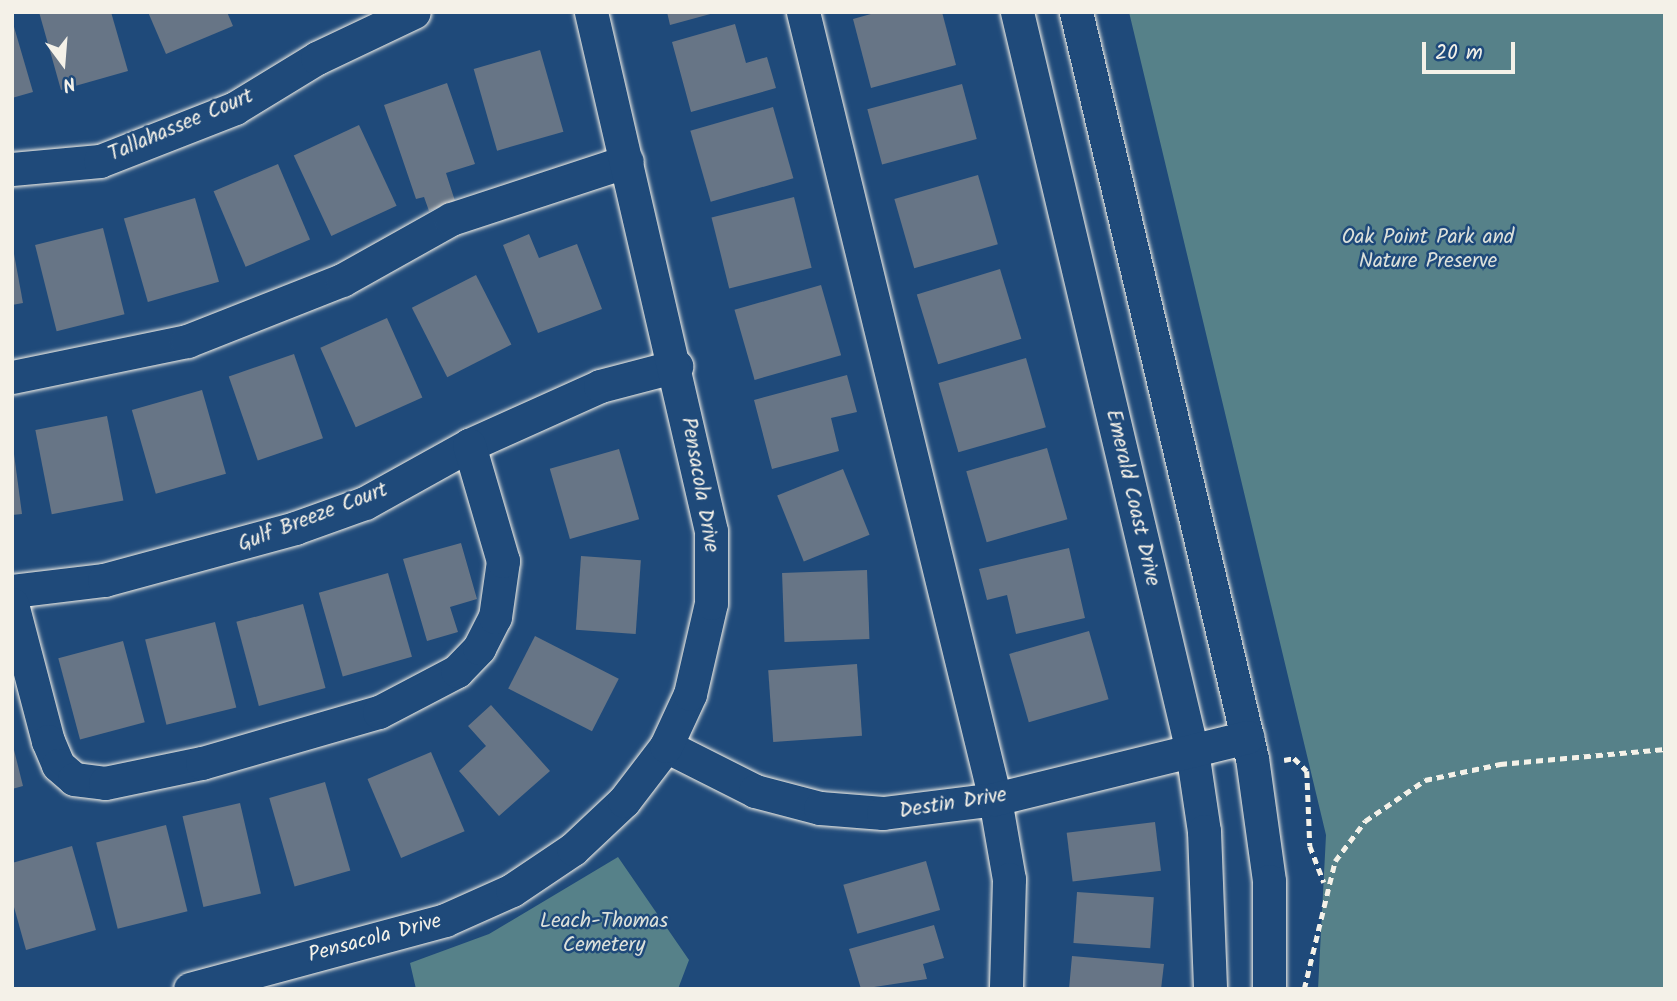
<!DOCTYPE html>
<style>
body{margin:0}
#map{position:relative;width:1677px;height:1001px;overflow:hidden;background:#1f4a7a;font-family:Kalam,sans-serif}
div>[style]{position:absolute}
.green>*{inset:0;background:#568189}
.building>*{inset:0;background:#677586;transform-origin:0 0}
.path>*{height:4.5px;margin-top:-2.25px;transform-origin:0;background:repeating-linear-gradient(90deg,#f4f1e8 0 7px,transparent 0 12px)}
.roads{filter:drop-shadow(0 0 2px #f4f1e8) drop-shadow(0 0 2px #f4f1e8)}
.minor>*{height:33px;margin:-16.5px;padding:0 16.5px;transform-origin:16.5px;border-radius:16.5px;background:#1f4a7a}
span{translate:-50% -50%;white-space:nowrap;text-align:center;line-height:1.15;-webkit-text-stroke:5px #1f4a7a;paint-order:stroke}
.street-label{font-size:21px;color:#f4f1e8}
.park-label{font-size:21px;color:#dce0da}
.frame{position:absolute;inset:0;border:14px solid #f4f1e8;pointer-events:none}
.north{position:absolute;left:28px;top:28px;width:70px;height:70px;-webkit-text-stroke:5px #1f4a7a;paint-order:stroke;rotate:164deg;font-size:19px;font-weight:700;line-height:28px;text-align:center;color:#f4f1e8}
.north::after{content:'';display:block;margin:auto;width:24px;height:32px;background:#f4f1e8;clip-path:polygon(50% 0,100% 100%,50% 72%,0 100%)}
.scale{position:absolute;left:1422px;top:42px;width:93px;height:32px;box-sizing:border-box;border:4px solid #f4f1e8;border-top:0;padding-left:9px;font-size:21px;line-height:24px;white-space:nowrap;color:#f4f1e8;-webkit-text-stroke:5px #1f4a7a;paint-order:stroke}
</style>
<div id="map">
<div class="green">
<div style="clip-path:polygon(1129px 12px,1665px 12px,1665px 989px,1318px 989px,1326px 835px)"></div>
<div style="clip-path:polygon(618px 857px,689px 960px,678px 989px,416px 989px,410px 963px,489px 934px)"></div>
</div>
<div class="building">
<div style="clip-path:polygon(39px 12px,111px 12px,128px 71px,61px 90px)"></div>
<div style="clip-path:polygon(148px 12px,227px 12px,233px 26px,166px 54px)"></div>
<div style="clip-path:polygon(667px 12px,714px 12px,714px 13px,670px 25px)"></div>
<div style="clip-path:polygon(878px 12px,942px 12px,956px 65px,871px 88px,853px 19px)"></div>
<div style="clip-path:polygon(12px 20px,33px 92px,12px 98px)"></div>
<div style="clip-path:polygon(735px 24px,746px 63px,767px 57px,776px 88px,691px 112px,672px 42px)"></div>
<div style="left:540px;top:50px;width:85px;height:69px;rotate:74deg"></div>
<div style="clip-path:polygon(447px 83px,475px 164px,446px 173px,455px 201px,429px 211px,424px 197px,416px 199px,384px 105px)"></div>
<div style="left:962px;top:84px;width:57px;height:98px;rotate:75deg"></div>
<div style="left:773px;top:107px;width:74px;height:86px;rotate:74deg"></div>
<div style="left:359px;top:125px;width:89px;height:72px;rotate:65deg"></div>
<div style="left:278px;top:164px;width:82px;height:70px;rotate:67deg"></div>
<div style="left:978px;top:175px;width:72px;height:87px;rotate:74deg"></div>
<div style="left:794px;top:197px;width:73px;height:85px;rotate:76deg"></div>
<div style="left:195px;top:198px;width:87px;height:74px;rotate:74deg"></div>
<div style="left:103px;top:228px;width:89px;height:70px;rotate:76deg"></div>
<div style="clip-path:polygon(529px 234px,539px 258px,577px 244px,602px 309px,538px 333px,503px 245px)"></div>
<div style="clip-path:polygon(12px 243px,23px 303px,12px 305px)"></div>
<div style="left:1000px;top:269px;width:73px;height:87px;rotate:73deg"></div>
<div style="left:476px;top:275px;width:78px;height:72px;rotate:63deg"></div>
<div style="left:821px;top:285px;width:73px;height:90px;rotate:74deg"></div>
<div style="left:387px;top:318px;width:87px;height:73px;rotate:66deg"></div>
<div style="left:294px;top:354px;width:89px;height:69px;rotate:71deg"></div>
<div style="left:1026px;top:358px;width:72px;height:91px;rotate:74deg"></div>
<div style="clip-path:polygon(847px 375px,857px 412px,831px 418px,839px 451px,772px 469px,754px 400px)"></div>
<div style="left:202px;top:390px;width:87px;height:73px;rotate:74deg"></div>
<div style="left:107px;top:416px;width:86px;height:73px;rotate:79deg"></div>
<div style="left:1047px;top:448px;width:74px;height:84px;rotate:74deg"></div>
<div style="left:619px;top:449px;width:73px;height:72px;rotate:74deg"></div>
<div style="clip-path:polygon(14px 454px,22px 514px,12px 515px,12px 455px)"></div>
<div style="left:843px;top:469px;width:71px;height:71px;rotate:68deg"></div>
<div style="clip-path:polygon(461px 543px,477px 599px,450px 607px,458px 632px,427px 641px,403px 559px)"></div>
<div style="clip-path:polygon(1069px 548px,1085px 618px,1016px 634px,1007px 595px,987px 600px,979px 569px)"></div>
<div style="left:581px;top:556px;width:60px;height:74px;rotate:4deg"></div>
<div style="left:867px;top:570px;width:69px;height:85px;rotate:88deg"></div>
<div style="left:388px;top:573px;width:87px;height:72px;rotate:74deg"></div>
<div style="left:303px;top:604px;width:87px;height:69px;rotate:75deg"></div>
<div style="left:215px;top:622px;width:88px;height:72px;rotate:76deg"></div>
<div style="left:1089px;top:631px;width:71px;height:83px;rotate:74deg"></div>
<div style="left:535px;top:636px;width:94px;height:59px;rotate:27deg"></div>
<div style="left:123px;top:641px;width:84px;height:67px;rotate:75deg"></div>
<div style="left:857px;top:664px;width:72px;height:89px;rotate:86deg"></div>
<div style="clip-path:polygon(491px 705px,550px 771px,499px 816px,459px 771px,486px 746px,468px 726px)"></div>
<div style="clip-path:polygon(12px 742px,23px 786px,12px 789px)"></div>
<div style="left:431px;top:752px;width:86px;height:69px;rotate:67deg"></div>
<div style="left:325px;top:782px;width:92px;height:58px;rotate:74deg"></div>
<div style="left:240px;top:803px;width:93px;height:59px;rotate:77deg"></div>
<div style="left:1155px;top:822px;width:49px;height:89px;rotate:83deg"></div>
<div style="left:166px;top:825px;width:89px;height:72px;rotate:76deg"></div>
<div style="clip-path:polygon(72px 846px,96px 930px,26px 950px,12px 900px,12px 863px)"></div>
<div style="left:926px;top:861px;width:51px;height:86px;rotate:74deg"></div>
<div style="left:1077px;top:892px;width:77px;height:51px;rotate:4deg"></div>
<div style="clip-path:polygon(934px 925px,944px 958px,923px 964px,927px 979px,861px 989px,849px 949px)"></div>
<div style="clip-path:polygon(1072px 956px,1164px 964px,1161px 989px,1069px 989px)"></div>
</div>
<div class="path">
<div style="left:1284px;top:760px;width:10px;rotate:-11deg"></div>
<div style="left:1294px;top:758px;width:18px;rotate:45deg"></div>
<div style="left:1307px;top:771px;width:75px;rotate:87.7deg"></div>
<div style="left:1310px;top:846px;width:39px;rotate:69deg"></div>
<div style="left:1304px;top:989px;width:132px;rotate:-76.4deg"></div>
<div style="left:1335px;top:861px;width:50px;rotate:-53.1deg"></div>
<div style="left:1365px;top:821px;width:73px;rotate:-34.3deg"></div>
<div style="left:1425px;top:780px;width:77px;rotate:-12deg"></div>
<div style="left:1500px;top:764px;width:166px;rotate:-5.2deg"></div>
</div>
<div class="roads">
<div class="minor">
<div style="left:803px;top:12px;width:810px;rotate:76.29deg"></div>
<div style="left:995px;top:799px;width:81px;rotate:80.1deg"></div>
<div style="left:1009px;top:879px;width:110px;rotate:91.6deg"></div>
<div style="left:1017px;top:12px;width:759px;rotate:76.68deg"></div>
<div style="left:1192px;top:751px;width:81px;rotate:81.5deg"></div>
<div style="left:1204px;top:831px;width:158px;rotate:87.8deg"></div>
<div style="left:1076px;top:12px;width:766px;rotate:76.73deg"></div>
<div style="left:1252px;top:758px;width:124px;rotate:82.1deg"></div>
<div style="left:1269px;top:881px;width:108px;rotate:90deg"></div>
<div style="left:12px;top:169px;width:88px;rotate:-5.2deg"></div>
<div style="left:100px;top:161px;width:145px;rotate:-21.4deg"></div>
<div style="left:235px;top:108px;width:96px;rotate:-31.4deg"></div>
<div style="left:317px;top:58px;width:107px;rotate:-25.4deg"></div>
<div style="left:12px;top:377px;width:179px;rotate:-11.6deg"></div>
<div style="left:187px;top:341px;width:167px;rotate:-21.5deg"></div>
<div style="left:342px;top:280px;width:125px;rotate:-29.2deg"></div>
<div style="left:451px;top:219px;width:185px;rotate:-18.2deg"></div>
<div style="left:12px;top:591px;width:93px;rotate:-6.8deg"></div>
<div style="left:104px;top:580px;width:198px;rotate:-15.2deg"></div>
<div style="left:295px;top:528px;width:74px;rotate:-19.7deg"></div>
<div style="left:365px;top:503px;width:119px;rotate:-29.1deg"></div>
<div style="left:469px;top:445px;width:144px;rotate:-24.2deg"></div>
<div style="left:600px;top:386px;width:79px;rotate:-14.7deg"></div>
<div style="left:12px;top:604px;width:142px;rotate:75.3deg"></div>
<div style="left:48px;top:741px;width:26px;rotate:67deg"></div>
<div style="left:58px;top:765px;width:21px;rotate:41deg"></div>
<div style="left:74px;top:779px;width:31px;rotate:7deg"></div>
<div style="left:105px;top:783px;width:99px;rotate:-11.7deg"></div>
<div style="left:202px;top:763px;width:184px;rotate:-16.1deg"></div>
<div style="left:379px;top:712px;width:88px;rotate:-27.7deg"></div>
<div style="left:457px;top:671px;width:32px;rotate:-46deg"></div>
<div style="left:479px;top:648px;width:35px;rotate:-63deg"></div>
<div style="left:495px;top:617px;width:57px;rotate:-81.9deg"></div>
<div style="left:503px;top:561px;width:121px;rotate:-106.3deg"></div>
<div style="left:666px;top:746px;width:100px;rotate:26.8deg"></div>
<div style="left:755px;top:791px;width:67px;rotate:14.7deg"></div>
<div style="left:820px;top:808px;width:63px;rotate:4.5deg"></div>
<div style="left:883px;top:813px;width:113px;rotate:-7.1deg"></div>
<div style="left:995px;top:799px;width:260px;rotate:-13.8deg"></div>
<div style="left:190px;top:989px;width:264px;rotate:-15.1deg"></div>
<div style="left:445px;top:920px;width:73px;rotate:-24.1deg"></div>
<div style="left:512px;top:890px;width:73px;rotate:-33.9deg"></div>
<div style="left:573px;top:849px;width:70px;rotate:-43.3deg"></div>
<div style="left:624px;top:801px;width:69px;rotate:-52.6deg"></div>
<div style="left:666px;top:746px;width:57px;rotate:-65.2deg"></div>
<div style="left:690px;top:694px;width:93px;rotate:-77deg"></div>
<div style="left:711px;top:603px;width:72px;rotate:-90deg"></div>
<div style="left:711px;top:531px;width:533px;rotate:-103.02deg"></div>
</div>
</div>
<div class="street-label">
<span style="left:181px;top:126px;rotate:-23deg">Tallahassee Court</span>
<span style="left:699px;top:485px;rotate:80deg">Pensacola Drive</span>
<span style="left:1132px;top:498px;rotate:77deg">Emerald Coast Drive</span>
<span style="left:313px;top:518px;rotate:-21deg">Gulf Breeze Court</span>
<span style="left:953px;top:804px;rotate:-9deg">Destin Drive</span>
<span style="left:375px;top:939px;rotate:-15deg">Pensacola Drive</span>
</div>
<div class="park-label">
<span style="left:1428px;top:250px">Oak Point Park and<br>Nature Preserve</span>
<span style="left:604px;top:934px">Leach-Thomas<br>Cemetery</span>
</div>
<div class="frame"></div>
<div class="north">N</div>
<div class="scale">20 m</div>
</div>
